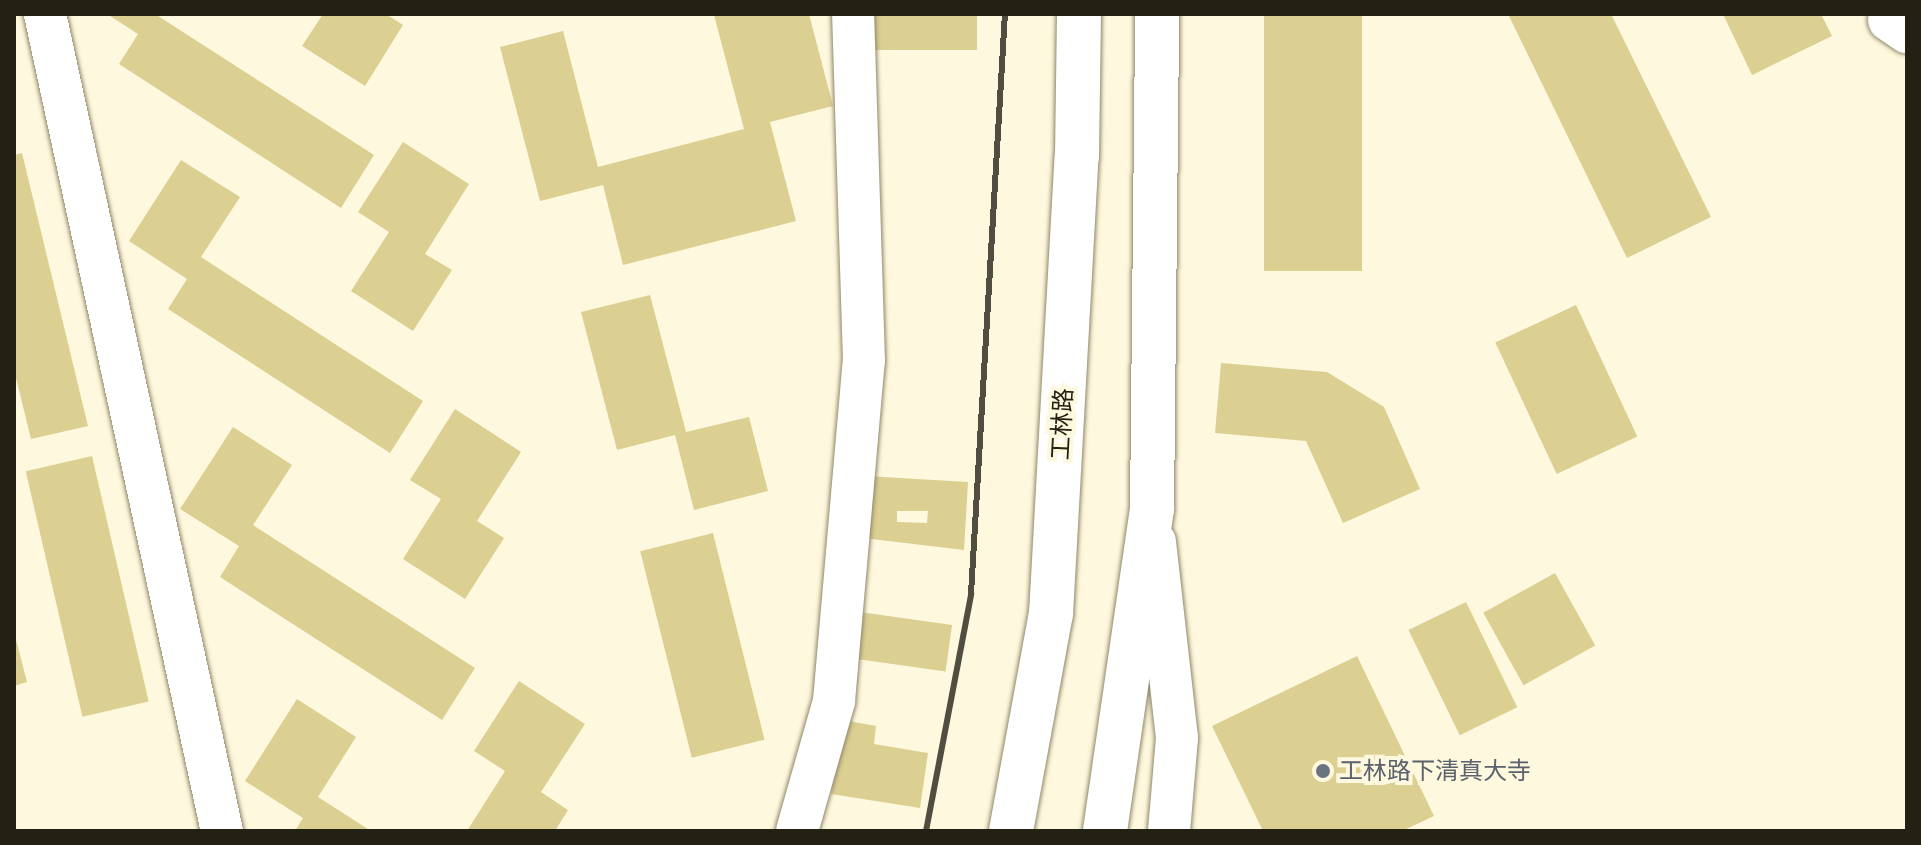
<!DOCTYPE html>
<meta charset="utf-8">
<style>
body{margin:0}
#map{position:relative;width:1921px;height:845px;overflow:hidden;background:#fef8de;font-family:"PT Serif","Noto Sans SC",serif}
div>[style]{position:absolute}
.building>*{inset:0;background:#dccf92;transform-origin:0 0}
.roads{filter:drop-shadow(0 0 2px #8e876a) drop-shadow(0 0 2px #8e876a)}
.minor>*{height:42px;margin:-21px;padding:0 21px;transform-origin:21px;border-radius:21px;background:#fff}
.highway>*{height:44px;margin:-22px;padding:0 22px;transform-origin:22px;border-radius:22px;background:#fff}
.rail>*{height:6px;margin:-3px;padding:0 3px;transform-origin:3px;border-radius:3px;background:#514e3f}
.dots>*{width:22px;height:22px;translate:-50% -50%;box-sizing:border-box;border:4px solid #fef8de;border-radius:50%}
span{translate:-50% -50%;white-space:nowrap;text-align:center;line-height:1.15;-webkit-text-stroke:8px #fef8de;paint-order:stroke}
.street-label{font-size:24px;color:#232014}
.worship-label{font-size:24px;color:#5b616d}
.left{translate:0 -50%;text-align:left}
.frame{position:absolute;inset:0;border:16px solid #232014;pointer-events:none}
</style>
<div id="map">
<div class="building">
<div style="clip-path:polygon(107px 14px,155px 14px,374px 155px,341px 208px,119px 64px,138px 34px)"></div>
<div style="clip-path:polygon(323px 14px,386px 14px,403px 25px,365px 86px,302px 46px)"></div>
<div style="clip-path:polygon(809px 14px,833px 106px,770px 122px,796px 221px,623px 265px,603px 185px,540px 201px,500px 47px,563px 31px,598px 167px,744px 129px,714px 15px)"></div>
<div style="left:872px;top:14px;width:105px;height:36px"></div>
<div style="left:1264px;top:14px;width:98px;height:257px"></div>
<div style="clip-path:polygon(1508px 14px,1611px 14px,1711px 217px,1627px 258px)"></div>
<div style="clip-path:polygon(1723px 14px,1821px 14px,1832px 36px,1752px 75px)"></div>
<div style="clip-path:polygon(403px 142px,469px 184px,425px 254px,452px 270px,413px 331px,351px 291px,389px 232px,358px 212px)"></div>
<div style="clip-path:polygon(22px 153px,88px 426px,31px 439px,14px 370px,14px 155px)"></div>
<div style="clip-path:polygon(181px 160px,240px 197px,201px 257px,423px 401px,390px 453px,168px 309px,187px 279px,129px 241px)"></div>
<div style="clip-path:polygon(650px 295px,686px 432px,749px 417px,768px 491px,694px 510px,675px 435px,617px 450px,581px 312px)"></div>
<div style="left:1576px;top:305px;width:145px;height:89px;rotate:65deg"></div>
<div style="clip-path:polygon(1221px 363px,1327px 372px,1384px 407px,1420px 489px,1343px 523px,1306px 441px,1215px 433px)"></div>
<div style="clip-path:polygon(455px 409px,521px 452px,477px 521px,504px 538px,465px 599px,403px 559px,441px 499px,410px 480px)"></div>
<div style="clip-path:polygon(233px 427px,292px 465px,253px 525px,475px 668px,442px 720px,220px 577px,239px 546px,180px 509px)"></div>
<div style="left:92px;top:456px;width:252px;height:68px;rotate:77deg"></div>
<div style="clip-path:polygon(evenodd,866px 476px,968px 482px,964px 550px,863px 538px,866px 476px,897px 511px,928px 511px,927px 523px,897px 522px,897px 511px)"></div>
<div style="left:713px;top:533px;width:213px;height:75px;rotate:76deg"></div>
<div style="left:1555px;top:573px;width:83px;height:82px;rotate:61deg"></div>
<div style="left:1466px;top:602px;width:117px;height:64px;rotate:64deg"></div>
<div style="left:860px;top:612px;width:93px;height:47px;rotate:8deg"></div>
<div style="clip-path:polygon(14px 632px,27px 682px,14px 686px)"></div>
<div style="clip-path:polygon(1357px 656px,1434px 816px,1402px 831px,1263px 831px,1212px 726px)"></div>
<div style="clip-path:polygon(519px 681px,585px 724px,541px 792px,568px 810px,555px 831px,467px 831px,505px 771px,474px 751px)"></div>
<div style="clip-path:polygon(297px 699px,356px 737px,318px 797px,371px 831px,295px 831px,303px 818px,245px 781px)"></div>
<div style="clip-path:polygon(843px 720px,876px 726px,874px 744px,928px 753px,920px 808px,831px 794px)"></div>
</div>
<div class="roads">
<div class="minor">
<div style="left:45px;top:14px;width:836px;rotate:77.78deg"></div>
<div style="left:1889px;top:20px;width:22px;rotate:34deg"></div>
<div style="left:1155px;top:542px;width:197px;rotate:83.6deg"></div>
<div style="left:1177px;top:738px;width:93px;rotate:94.9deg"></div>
<div style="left:797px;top:831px;width:135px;rotate:-74.1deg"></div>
<div style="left:834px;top:701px;width:341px;rotate:-85deg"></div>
<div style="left:864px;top:361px;width:347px;rotate:-91.8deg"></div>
</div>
<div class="highway">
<div style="left:1011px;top:831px;width:221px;rotate:-79.6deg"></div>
<div style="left:1051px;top:614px;width:459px;rotate:-86.8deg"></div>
<div style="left:1077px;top:156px;width:142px;rotate:-89.2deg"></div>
<div style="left:1105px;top:831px;width:325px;rotate:-81.7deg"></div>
<div style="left:1152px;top:509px;width:495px;rotate:-89.4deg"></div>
</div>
</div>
<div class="rail">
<div style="left:926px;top:831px;width:241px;rotate:-79.2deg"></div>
<div style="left:971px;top:594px;width:581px;rotate:-86.65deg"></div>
</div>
<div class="dots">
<div style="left:1323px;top:771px;background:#6b7280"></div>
</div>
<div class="street-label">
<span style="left:1062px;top:424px;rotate:-87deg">工林路</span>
</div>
<div class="worship-label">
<span class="left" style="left:1339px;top:771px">工林路下清真大寺</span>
</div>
<div class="frame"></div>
</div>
